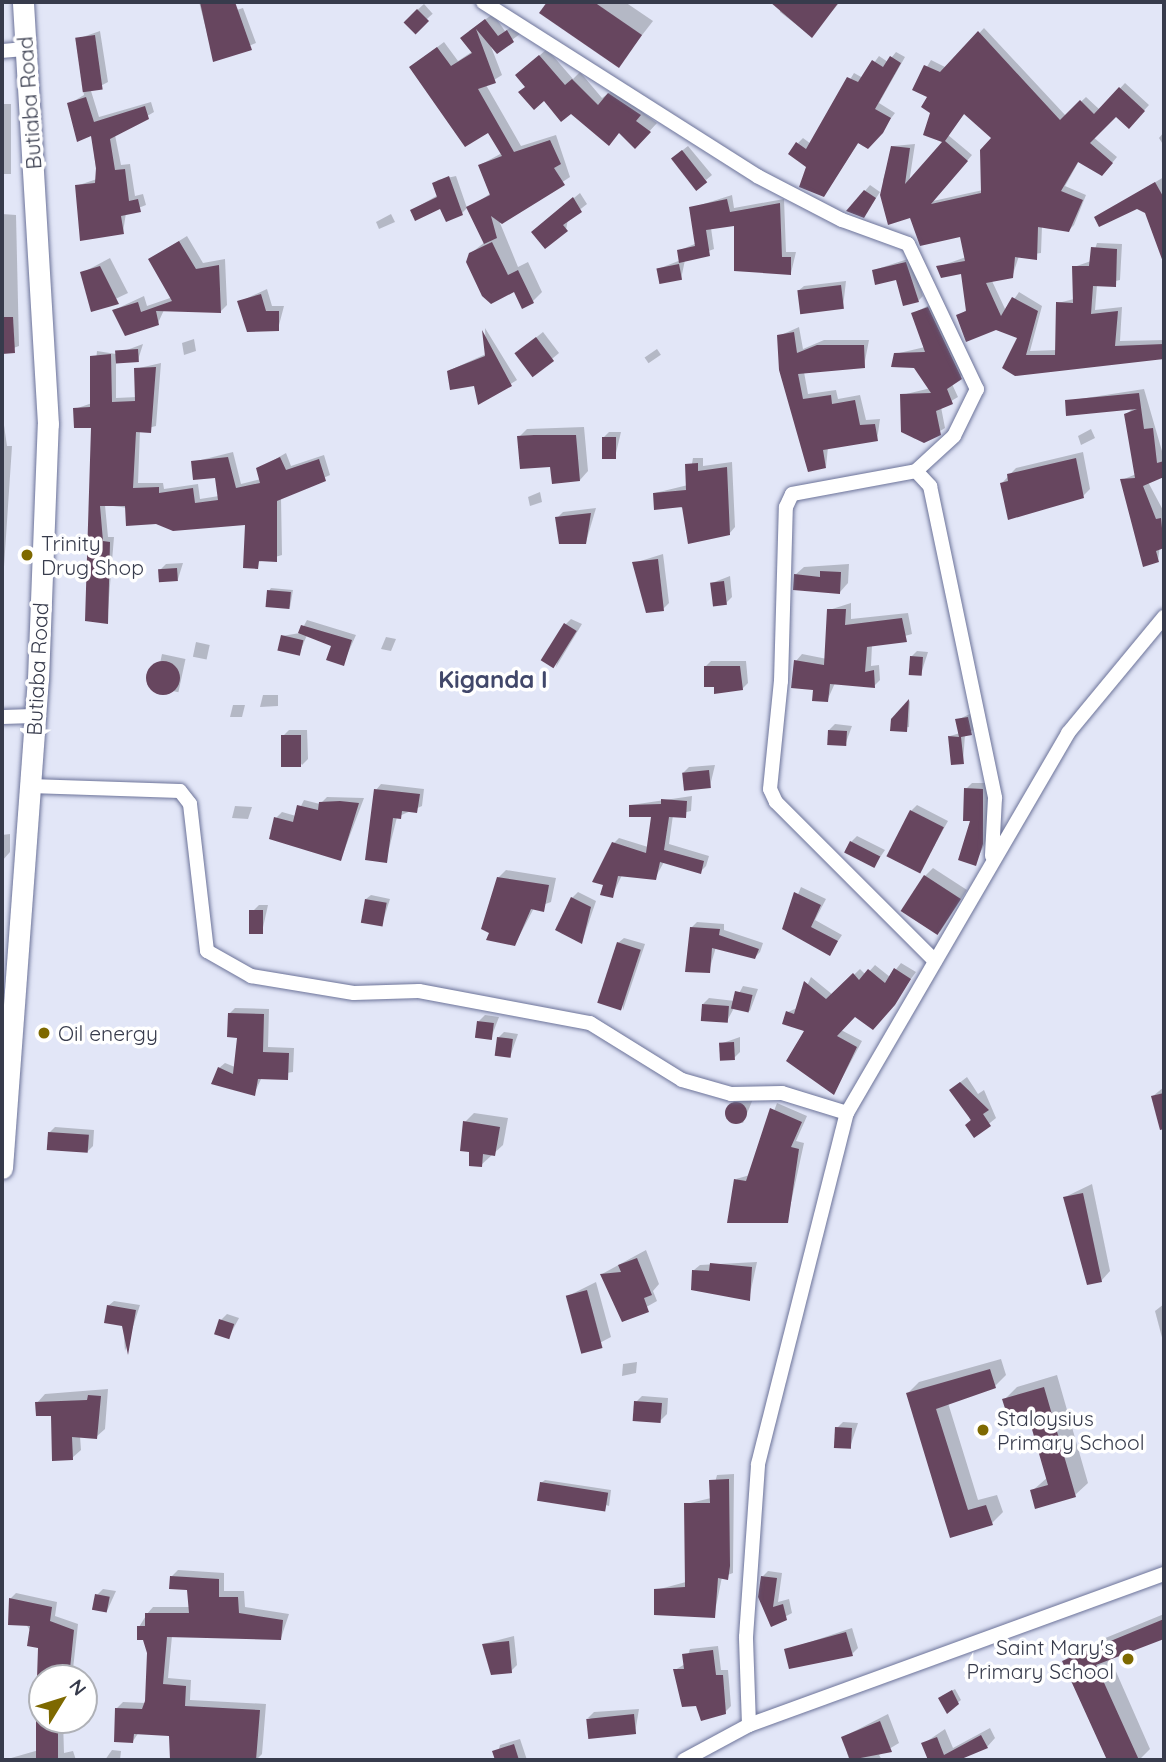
<!DOCTYPE html>
<style>
body{margin:0}
#map{position:relative;width:1166px;height:1762px;overflow:hidden;background:#e2e6f7;font-family:Quicksand,sans-serif}
div>[style]{position:absolute}
.shadow>*{inset:0;background:#0003;transform-origin:0 0}
.building>*{inset:0;background:#67465f;transform-origin:0 0}
.round{border-radius:50%}
.roads{filter:drop-shadow(0 0 2px #6c7399) drop-shadow(0 0 2px #6c7399)}
.street>*{height:14px;margin:-7px;padding:0 7px;transform-origin:7px;border-radius:7px;background:#fff}
.secondary>*{height:21px;margin:-10.5px;padding:0 10.5px;transform-origin:10.5px;border-radius:10.5px;background:#fff}
.dots>*{width:19px;height:19px;translate:-50% -50%;box-sizing:border-box;border:4px solid #fff;border-radius:50%}
span{translate:-50% -50%;white-space:nowrap;text-align:center;line-height:1.15;-webkit-text-stroke:7px #fff;paint-order:stroke}
.street-label{font-size:21px;color:#373b4c}
.poi-label{font-size:21px;color:#373b4c}
.left{translate:0 -50%;text-align:left}
.right{translate:-100% -50%;text-align:right}
.quarter-label{font-size:24px;color:#41476a;font-weight:700}
.frame{position:absolute;inset:0;border:4px solid #373b4c;pointer-events:none}
.north{position:absolute;left:28px;top:1664px;width:70px;height:70px;box-sizing:border-box;background:#fff;border:2px solid #afb1b7;border-radius:50%;rotate:52deg;font-size:19px;font-weight:700;line-height:28px;text-align:center;color:#373b4c}
.north::after{content:'';display:block;margin:auto;width:24px;height:32px;background:#7e6900;clip-path:polygon(50% 0,100% 100%,50% 72%,0 100%)}
</style>
<div id="map">
<div class="shadow">
<div style="clip-path:polygon(199px 2px,225px 2px,227px 13px,243px 8px,256px 43px,214px 60px)"></div>
<div style="clip-path:polygon(549px 2px,625px 2px,653px 21px,618px 66px,541px 13px)"></div>
<div style="clip-path:polygon(780px 2px,840px 2px,811px 36px,780px 12px)"></div>
<div style="left:424px;top:4px;width:13px;height:25px;rotate:48deg"></div>
<div style="clip-path:polygon(493px 14px,505px 31px,514px 25px,520px 34px,497px 51px,490px 44px,502px 75px,486px 85px,521px 146px,556px 135px,570px 177px,500px 223px,518px 267px,528px 262px,542px 292px,533px 301px,470px 254px,485px 242px,469px 208px,491px 193px,480px 165px,502px 153px,489px 130px,411px 67px,444px 42px,458px 61px,473px 51px,469px 31px)"></div>
<div style="clip-path:polygon(evenodd,984px 28px,1066px 116px,1086px 97px,1100px 110px,1125px 83px,1149px 105px,1129px 127px,1116px 114px,1093px 137px,1117px 157px,1107px 169px,1079px 161px,1065px 186px,1086px 195px,1074px 225px,1069px 230px,1042px 226px,1041px 253px,1019px 256px,1012px 277px,992px 281px,1006px 311px,1019px 292px,1042px 306px,1030px 351px,1057px 350px,1058px 303px,1074px 299px,1074px 267px,1091px 261px,1097px 243px,1122px 244px,1120px 280px,1097px 285px,1095px 310px,1122px 307px,1120px 341px,1164px 340px,1164px 357px,1015px 375px,1020px 337px,958px 316px,968px 309px,963px 272px,938px 267px,966px 257px,961px 235px,911px 216px,890px 222px,883px 180px,893px 146px,915px 144px,909px 183px,945px 141px,929px 97px,914px 89px,931px 60px,947px 68px,984px 28px,965px 113px,994px 138px,983px 190px,933px 201px,972px 155px,948px 135px,965px 113px)"></div>
<div style="clip-path:polygon(100px 31px,108px 82px,91px 91px,99px 117px,151px 102px,154px 112px,115px 135px,121px 165px,130px 164px,135px 196px,143px 194px,146px 205px,126px 213px,123px 232px,76px 186px,97px 179px,92px 134px,69px 104px,84px 95px,77px 39px)"></div>
<div style="clip-path:polygon(547px 49px,573px 79px,580px 72px,602px 98px,617px 87px,647px 107px,642px 112px,657px 123px,635px 147px,620px 131px,544px 99px,527px 86px,525px 68px)"></div>
<div style="clip-path:polygon(896px 52px,905px 57px,879px 103px,895px 113px,873px 142px,859px 142px,824px 195px,798px 143px,803px 138px,811px 144px,854px 73px,863px 78px,879px 56px,888px 62px)"></div>
<div style="left:2px;top:104px;width:9px;height:70px"></div>
<div style="clip-path:polygon(1164px 132px,1164px 146px,1159px 138px)"></div>
<div style="clip-path:polygon(688px 146px,712px 175px,706px 180px,679px 153px)"></div>
<div style="clip-path:polygon(456px 176px,467px 208px,462px 213px,441px 207px,412px 210px,438px 195px,434px 184px,438px 180px)"></div>
<div style="clip-path:polygon(1164px 177px,1164px 237px,1157px 240px,1147px 212px,1137px 207px,1096px 217px)"></div>
<div style="clip-path:polygon(870px 185px,880px 192px,869px 209px,863px 216px,849px 210px)"></div>
<div style="clip-path:polygon(580px 193px,587px 204px,568px 219px,566px 230px,539px 227px)"></div>
<div style="clip-path:polygon(732px 195px,734px 208px,784px 199px,786px 252px,796px 252px,791px 273px,736px 224px,711px 228px,714px 249px,685px 260px,681px 279px,658px 269px,681px 260px,678px 251px,697px 243px,691px 208px)"></div>
<div style="clip-path:polygon(2px 214px,16px 215px,19px 346px,2px 352px)"></div>
<div style="clip-path:polygon(391px 214px,395px 222px,379px 229px,376px 222px)"></div>
<div style="clip-path:polygon(187px 236px,203px 263px,225px 259px,227px 305px,220px 312px,164px 310px,158px 323px,114px 310px,144px 296px,147px 306px,173px 297px,150px 259px)"></div>
<div style="clip-path:polygon(110px 258px,128px 293px,92px 310px,82px 273px)"></div>
<div style="clip-path:polygon(911px 258px,923px 296px,918px 301px,898px 278px,874px 270px)"></div>
<div style="clip-path:polygon(846px 281px,843px 307px,798px 291px,804px 286px)"></div>
<div style="clip-path:polygon(267px 289px,272px 306px,284px 306px,278px 329px,239px 302px)"></div>
<div style="clip-path:polygon(933px 303px,966px 372px,952px 384px,958px 397px,941px 407px,945px 428px,924px 441px,913px 438px,902px 395px,931px 388px,915px 366px,895px 354px,925px 347px,914px 313px)"></div>
<div style="clip-path:polygon(799px 327px,803px 349px,824px 340px,869px 340px,864px 366px,804px 372px,808px 394px,836px 390px,838px 399px,860px 395px,866px 420px,880px 419px,877px 440px,828px 447px,826px 467px,779px 336px)"></div>
<div style="clip-path:polygon(485px 328px,517px 380px,479px 403px,476px 384px,448px 371px,486px 354px)"></div>
<div style="clip-path:polygon(543px 332px,559px 353px,533px 375px,523px 348px)"></div>
<div style="clip-path:polygon(194px 339px,196px 351px,184px 355px,182px 343px)"></div>
<div style="clip-path:polygon(143px 344px,138px 360px,116px 362px,116px 398px,137px 397px,135px 369px,161px 363px,156px 426px,140px 430px,138px 483px,163px 483px,164px 489px,198px 484px,200px 499px,219px 496px,216px 476px,193px 462px,233px 452px,241px 484px,261px 479px,258px 469px,286px 453px,291px 466px,324px 455px,330px 475px,281px 497px,282px 555px,245px 566px,247px 523px,105px 505px,108px 537px,114px 537px,107px 622px,93px 426px,75px 409px,92px 403px,97px 351px,116px 354px)"></div>
<div style="left:657px;top:349px;width:7px;height:15px;rotate:56deg"></div>
<div style="clip-path:polygon(1144px 389px,1164px 458px,1164px 476px,1148px 482px,1164px 512px,1158px 561px,1122px 480px,1136px 474px,1126px 415px,1134px 407px,1067px 401px)"></div>
<div style="clip-path:polygon(2px 411px,7px 446px,12px 446px,2px 597px)"></div>
<div style="clip-path:polygon(584px 427px,588px 471px,580px 480px,519px 437px,527px 429px)"></div>
<div style="clip-path:polygon(1091px 429px,1095px 438px,1081px 445px,1078px 436px)"></div>
<div style="clip-path:polygon(609px 432px,621px 432px,615px 457px,603px 438px)"></div>
<div style="clip-path:polygon(1083px 452px,1090px 489px,1083px 496px,1002px 483px,1016px 468px)"></div>
<div style="clip-path:polygon(693px 458px,703px 458px,703px 466px,732px 462px,735px 527px,729px 534px,655px 493px,688px 485px)"></div>
<div style="clip-path:polygon(540px 492px,542px 502px,530px 506px,528px 497px)"></div>
<div style="clip-path:polygon(596px 508px,586px 542px,557px 518px,563px 512px)"></div>
<div style="clip-path:polygon(663px 554px,669px 603px,663px 609px,634px 563px)"></div>
<div style="clip-path:polygon(183px 563px,178px 579px,160px 570px,166px 564px)"></div>
<div style="clip-path:polygon(849px 564px,848px 583px,840px 592px,795px 575px,804px 567px)"></div>
<div style="clip-path:polygon(730px 576px,732px 597px,726px 603px,712px 583px)"></div>
<div style="clip-path:polygon(293px 590px,290px 607px,269px 591px,271px 588px)"></div>
<div style="clip-path:polygon(851px 603px,851px 619px,908px 613px,912px 634px,872px 645px,871px 666px,879px 665px,880px 680px,874px 686px,835px 683px,827px 701px,796px 661px,802px 654px,827px 659px,829px 610px)"></div>
<div style="clip-path:polygon(571px 619px,582px 624px,556px 667px,565px 625px)"></div>
<div style="clip-path:polygon(307px 620px,356px 635px,343px 664px,333px 645px,307px 635px,299px 654px,282px 636px,300px 633px)"></div>
<div style="clip-path:polygon(386px 637px,396px 639px,391px 651px,381px 649px)"></div>
<div style="left:196px;top:642px;width:14px;height:15px;rotate:12deg"></div>
<div style="clip-path:polygon(917px 651px,928px 652px,921px 674px,911px 657px)"></div>
<div style="left:162px;top:654px;width:24px;height:34px;rotate:12deg"></div>
<div style="clip-path:polygon(711px 661px,746px 661px,748px 683px,742px 689px,716px 685px,705px 667px)"></div>
<div style="clip-path:polygon(263px 695px,278px 695px,278px 706px,260px 707px)"></div>
<div style="clip-path:polygon(910px 700px,909px 727px,893px 729px)"></div>
<div style="clip-path:polygon(233px 705px,245px 705px,242px 717px,230px 717px)"></div>
<div style="clip-path:polygon(972px 713px,975px 729px,965px 735px,963px 762px,950px 736px,960px 733px,957px 720px)"></div>
<div style="clip-path:polygon(835px 724px,852px 726px,845px 745px,829px 730px)"></div>
<div style="clip-path:polygon(289px 730px,307px 730px,308px 759px,302px 765px,283px 736px)"></div>
<div style="clip-path:polygon(715px 765px,710px 786px,683px 773px,689px 767px)"></div>
<div style="clip-path:polygon(972px 783px,988px 783px,988px 837px,975px 864px,966px 789px)"></div>
<div style="clip-path:polygon(381px 784px,424px 789px,422px 806px,397px 817px,386px 861px,376px 790px)"></div>
<div style="clip-path:polygon(692px 796px,691px 811px,673px 815px,669px 844px,709px 856px,706px 866px,700px 872px,664px 862px,655px 878px,622px 875px,612px 896px,614px 843px,619px 838px,648px 847px,653px 815px,631px 805px)"></div>
<div style="clip-path:polygon(327px 797px,364px 798px,341px 859px,276px 818px,282px 812px,296px 816px,304px 800px,320px 804px)"></div>
<div style="clip-path:polygon(917px 805px,948px 821px,920px 871px,911px 811px)"></div>
<div style="clip-path:polygon(252px 807px,248px 819px,232px 818px,235px 806px)"></div>
<div style="clip-path:polygon(10px 834px,10px 852px,2px 861px,2px 835px)"></div>
<div style="clip-path:polygon(857px 836px,885px 850px,874px 866px,851px 842px)"></div>
<div style="clip-path:polygon(933px 868px,967px 890px,940px 932px,925px 876px)"></div>
<div style="clip-path:polygon(506px 870px,556px 878px,551px 902px,534px 908px,515px 944px,498px 878px)"></div>
<div style="clip-path:polygon(801px 887px,826px 899px,815px 920px,842px 935px,830px 953px,784px 928px)"></div>
<div style="clip-path:polygon(578px 892px,596px 901px,582px 942px,572px 898px)"></div>
<div style="clip-path:polygon(371px 895px,390px 899px,382px 924px,366px 899px)"></div>
<div style="clip-path:polygon(259px 905px,268px 905px,262px 932px,253px 911px)"></div>
<div style="clip-path:polygon(697px 922px,724px 924px,724px 930px,763px 943px,760px 952px,755px 957px,716px 947px,709px 971px,691px 928px)"></div>
<div style="clip-path:polygon(624px 938px,645px 944px,623px 1010px,618px 943px)"></div>
<div style="clip-path:polygon(901px 963px,916px 972px,879px 1022px,855px 1015px,841px 1030px,862px 1041px,834px 1093px,806px 1031px,788px 1012px,797px 1008px,811px 977px,833px 995px,860px 969px,866px 975px,875px 965px,890px 977px)"></div>
<div style="clip-path:polygon(743px 986px,758px 989px,750px 1011px,734px 1008px,727px 1021px,703px 1004px,709px 998px,735px 1001px)"></div>
<div style="clip-path:polygon(235px 1008px,269px 1009px,268px 1047px,294px 1048px,293px 1072px,262px 1077px,254px 1094px,219px 1068px,225px 1063px,235px 1067px,238px 1036px,229px 1014px)"></div>
<div style="clip-path:polygon(485px 1015px,499px 1017px,491px 1038px,479px 1021px)"></div>
<div style="clip-path:polygon(504px 1032px,518px 1034px,510px 1057px,498px 1038px)"></div>
<div style="clip-path:polygon(740px 1037px,740px 1052px,734px 1058px,720px 1044px)"></div>
<div style="clip-path:polygon(967px 1077px,978px 1094px,984px 1090px,996px 1118px,975px 1135px,958px 1084px)"></div>
<div style="clip-path:polygon(1164px 1087px,1164px 1133px,1153px 1096px)"></div>
<div style="clip-path:polygon(735px 1098px,753px 1099px,743px 1123px,726px 1119px)"></div>
<div style="clip-path:polygon(777px 1103px,807px 1116px,796px 1141px,804px 1143px,787px 1221px,736px 1179px,750px 1175px)"></div>
<div style="clip-path:polygon(474px 1113px,508px 1118px,503px 1145px,481px 1165px,465px 1122px)"></div>
<div style="clip-path:polygon(55px 1127px,94px 1130px,93px 1146px,87px 1152px,49px 1133px)"></div>
<div style="clip-path:polygon(1092px 1184px,1110px 1271px,1101px 1281px,1065px 1197px)"></div>
<div style="clip-path:polygon(646px 1250px,659px 1284px,653px 1291px,657px 1301px,623px 1320px,602px 1274px)"></div>
<div style="clip-path:polygon(757px 1262px,749px 1299px,694px 1270px,700px 1265px)"></div>
<div style="clip-path:polygon(596px 1282px,611px 1337px,584px 1351px,568px 1296px)"></div>
<div style="clip-path:polygon(114px 1301px,140px 1305px,125px 1351px,123px 1324px,108px 1306px)"></div>
<div style="clip-path:polygon(1164px 1304px,1164px 1345px,1155px 1311px)"></div>
<div style="clip-path:polygon(227px 1314px,239px 1318px,229px 1337px,221px 1320px)"></div>
<div style="clip-path:polygon(1001px 1359px,1006px 1375px,995px 1386px,948px 1403px,978px 1500px,997px 1495px,1003px 1512px,992px 1523px,952px 1536px,908px 1393px,919px 1382px)"></div>
<div style="clip-path:polygon(637px 1362px,636px 1373px,622px 1376px,623px 1364px)"></div>
<div style="clip-path:polygon(1057px 1375px,1088px 1483px,1075px 1495px,1032px 1491px,1048px 1477px,1028px 1410px,1004px 1400px,1017px 1387px)"></div>
<div style="clip-path:polygon(108px 1389px,105px 1429px,96px 1437px,80px 1436px,81px 1450px,72px 1458px,53px 1414px,37px 1403px,45px 1394px)"></div>
<div style="clip-path:polygon(642px 1396px,668px 1398px,667px 1414px,661px 1420px,636px 1402px)"></div>
<div style="clip-path:polygon(843px 1422px,858px 1423px,850px 1447px,837px 1428px)"></div>
<div style="clip-path:polygon(734px 1474px,733px 1573px,722px 1577px,714px 1616px,656px 1590px,686px 1582px,686px 1504px,711px 1498px,717px 1475px)"></div>
<div style="clip-path:polygon(545px 1480px,611px 1490px,609px 1506px,541px 1483px)"></div>
<div style="clip-path:polygon(178px 1570px,224px 1573px,224px 1591px,244px 1591px,245px 1607px,289px 1614px,281px 1638px,172px 1636px,168px 1678px,191px 1680px,190px 1700px,266px 1704px,262px 1754px,256px 1760px,236px 1760px,171px 1734px,139px 1732px,133px 1741px,117px 1708px,123px 1702px,146px 1703px,149px 1653px,139px 1627px,147px 1614px,153px 1607px,190px 1607px,188px 1588px,171px 1577px)"></div>
<div style="clip-path:polygon(768px 1571px,782px 1573px,778px 1602px,789px 1599px,792px 1613px,770px 1625px,762px 1577px)"></div>
<div style="clip-path:polygon(103px 1589px,116px 1591px,107px 1611px,97px 1595px)"></div>
<div style="clip-path:polygon(16px 1593px,57px 1602px,55px 1616px,78px 1624px,72px 1678px,42px 1678px,42px 1720px,63px 1720px,64px 1753px,73px 1751px,76px 1760px,4px 1760px,39px 1750px,40px 1646px,10px 1599px)"></div>
<div style="clip-path:polygon(1164px 1614px,1164px 1637px,1110px 1658px,1150px 1749px,1139px 1760px,1109px 1760px,1064px 1661px,1076px 1650px)"></div>
<div style="clip-path:polygon(852px 1628px,858px 1648px,852px 1654px,786px 1650px)"></div>
<div style="clip-path:polygon(514px 1636px,517px 1665px,511px 1671px,483px 1644px)"></div>
<div style="clip-path:polygon(718px 1646px,721px 1670px,728px 1670px,731px 1706px,725px 1712px,698px 1704px,675px 1670px,685px 1664px,690px 1649px)"></div>
<div style="clip-path:polygon(955px 1689px,961px 1700px,947px 1711px,942px 1696px)"></div>
<div style="clip-path:polygon(639px 1709px,635px 1733px,588px 1718px,594px 1712px)"></div>
<div style="clip-path:polygon(888px 1714px,899px 1743px,879px 1755px,882px 1760px,849px 1760px,843px 1737px)"></div>
<div style="clip-path:polygon(990px 1728px,995px 1738px,987px 1747px,958px 1760px,930px 1760px,923px 1744px,945px 1729px,953px 1748px)"></div>
<div style="clip-path:polygon(520px 1739px,527px 1760px,496px 1760px,500px 1745px)"></div>
<div style="clip-path:polygon(112px 1750px,121px 1751px,120px 1760px,105px 1760px)"></div>
</div>
<div class="building">
<div style="clip-path:polygon(200px 2px,235px 2px,252px 50px,213px 62px)"></div>
<div style="clip-path:polygon(547px 2px,594px 2px,642px 35px,619px 68px,539px 13px)"></div>
<div style="clip-path:polygon(770px 2px,839px 2px,812px 38px)"></div>
<div style="left:417px;top:9px;width:17px;height:19px;rotate:45deg"></div>
<div style="clip-path:polygon(485px 19px,498px 36px,507px 30px,514px 42px,497px 54px,476px 29px,496px 83px,478px 89px,514px 152px,550px 140px,561px 164px,554px 168px,565px 185px,502px 224px,491px 216px,497px 238px,484px 244px,466px 207px,490px 195px,478px 165px,502px 156px,488px 133px,465px 147px,409px 67px,437px 47px,451px 66px,472px 53px,460px 38px)"></div>
<div style="clip-path:polygon(evenodd,978px 31px,1060px 120px,1080px 100px,1094px 114px,1119px 87px,1145px 111px,1129px 129px,1116px 117px,1090px 143px,1113px 163px,1102px 176px,1078px 162px,1061px 191px,1083px 200px,1069px 232px,1038px 227px,1037px 260px,1015px 257px,1013px 278px,986px 283px,1001px 316px,1012px 297px,1038px 311px,1026px 355px,1055px 355px,1056px 302px,1073px 303px,1072px 266px,1089px 266px,1091px 247px,1117px 249px,1116px 287px,1093px 286px,1091px 314px,1118px 311px,1115px 346px,1164px 344px,1164px 359px,1015px 376px,1002px 368px,1017px 338px,996px 330px,966px 342px,956px 315px,966px 311px,961px 274px,941px 278px,936px 266px,965px 261px,960px 237px,920px 246px,910px 218px,888px 225px,880px 195px,891px 146px,910px 148px,905px 184px,942px 142px,923px 135px,930px 113px,921px 107px,927px 97px,912px 90px,924px 65px,940px 72px,978px 31px,964px 114px,991px 138px,980px 150px,981px 193px,931px 204px,968px 161px,945px 141px,964px 114px)"></div>
<div style="left:95px;top:35px;width:55px;height:20px;rotate:82deg"></div>
<div style="clip-path:polygon(539px 55px,565px 85px,572px 79px,598px 105px,608px 93px,641px 115px,636px 121px,651px 132px,635px 149px,619px 133px,609px 146px,571px 114px,561px 122px,544px 101px,534px 110px,518px 92px,525px 87px,515px 75px)"></div>
<div style="clip-path:polygon(890px 56px,901px 63px,875px 109px,891px 118px,883px 133px,868px 149px,858px 143px,824px 197px,799px 187px,806px 167px,788px 154px,796px 142px,806px 149px,847px 77px,858px 82px,872px 60px,883px 67px)"></div>
<div style="clip-path:polygon(86px 97px,94px 122px,145px 106px,149px 119px,110px 139px,115px 170px,125px 169px,129px 201px,138px 199px,141px 212px,121px 216px,124px 234px,80px 241px,75px 185px,95px 183px,96px 168px,91px 136px,77px 142px,67px 103px)"></div>
<div style="left:682px;top:150px;width:41px;height:14px;rotate:52deg"></div>
<div style="clip-path:polygon(449px 176px,463px 215px,446px 222px,440px 209px,415px 221px,410px 210px,437px 197px,432px 183px)"></div>
<div style="clip-path:polygon(1155px 182px,1164px 198px,1163px 262px,1145px 213px,1137px 209px,1099px 227px,1094px 217px)"></div>
<div style="clip-path:polygon(864px 190px,876px 198px,864px 218px,846px 211px)"></div>
<div style="clip-path:polygon(573px 197px,582px 212px,563px 225px,568px 231px,545px 249px,531px 232px)"></div>
<div style="clip-path:polygon(727px 199px,730px 212px,780px 203px,782px 257px,791px 257px,791px 275px,734px 271px,734px 226px,706px 230px,710px 256px,679px 263px,677px 250px,695px 246px,689px 207px)"></div>
<div style="clip-path:polygon(179px 241px,196px 269px,219px 265px,221px 313px,156px 311px,159px 325px,125px 336px,112px 310px,138px 302px,141px 312px,172px 301px,148px 259px)"></div>
<div style="clip-path:polygon(492px 242px,508px 275px,518px 270px,534px 303px,522px 309px,514px 292px,491px 304px,482px 296px,466px 262px,469px 253px)"></div>
<div style="clip-path:polygon(906px 262px,919px 302px,903px 306px,896px 280px,875px 285px,872px 270px)"></div>
<div style="left:679px;top:264px;width:16px;height:23px;rotate:79deg"></div>
<div style="clip-path:polygon(100px 266px,119px 304px,91px 312px,80px 272px)"></div>
<div style="left:841px;top:285px;width:24px;height:44px;rotate:83deg"></div>
<div style="clip-path:polygon(261px 294px,266px 311px,279px 311px,279px 331px,247px 332px,237px 301px)"></div>
<div style="clip-path:polygon(928px 307px,962px 379px,947px 389px,953px 404px,936px 411px,941px 435px,924px 443px,901px 432px,900px 394px,931px 393px,914px 368px,891px 367px,894px 353px,925px 352px,911px 313px)"></div>
<div style="clip-path:polygon(2px 317px,13px 317px,15px 353px,2px 354px)"></div>
<div style="clip-path:polygon(482px 330px,512px 386px,478px 405px,474px 386px,450px 390px,447px 371px,485px 356px)"></div>
<div style="clip-path:polygon(794px 332px,797px 353px,817px 345px,864px 345px,865px 368px,798px 374px,803px 399px,831px 395px,832px 404px,855px 400px,860px 425px,875px 424px,878px 441px,823px 450px,826px 468px,808px 472px,779px 370px,777px 335px)"></div>
<div style="left:536px;top:337px;width:30px;height:27px;rotate:53deg"></div>
<div style="left:138px;top:349px;width:13px;height:23px;rotate:86deg"></div>
<div style="clip-path:polygon(111px 354px,112px 402px,135px 401px,134px 368px,156px 367px,151px 433px,136px 432px,133px 488px,159px 487px,159px 493px,193px 488px,195px 503px,218px 500px,215px 478px,193px 480px,191px 461px,228px 457px,236px 488px,260px 483px,256px 468px,280px 457px,286px 470px,319px 459px,326px 481px,277px 501px,277px 562px,259px 561px,258px 569px,243px 568px,245px 525px,173px 531px,156px 524px,126px 526px,125px 506px,100px 506px,103px 541px,110px 542px,108px 624px,85px 621px,91px 428px,74px 428px,73px 408px,90px 407px,90px 356px)"></div>
<div style="clip-path:polygon(1139px 393px,1144px 429px,1153px 428px,1157px 463px,1164px 461px,1164px 477px,1143px 486px,1156px 519px,1161px 518px,1164px 548px,1156px 551px,1159px 562px,1143px 567px,1120px 479px,1135px 478px,1124px 414px,1137px 409px,1066px 416px,1065px 400px)"></div>
<div style="clip-path:polygon(534px 435px,576px 435px,580px 481px,552px 484px,550px 467px,520px 469px,517px 436px)"></div>
<div style="left:616px;top:437px;width:22px;height:14px;rotate:90deg"></div>
<div style="clip-path:polygon(1076px 458px,1084px 498px,1008px 520px,1000px 483px,1008px 481px,1007px 474px)"></div>
<div style="clip-path:polygon(698px 463px,698px 471px,727px 467px,730px 535px,688px 544px,682px 507px,654px 510px,653px 493px,686px 490px,685px 464px)"></div>
<div style="clip-path:polygon(591px 513px,586px 544px,559px 544px,555px 517px)"></div>
<div style="clip-path:polygon(658px 559px,664px 611px,646px 613px,632px 562px)"></div>
<div style="left:177px;top:568px;width:13px;height:19px;rotate:86deg"></div>
<div style="clip-path:polygon(820px 571px,841px 572px,840px 594px,793px 590px,794px 574px,820px 577px)"></div>
<div style="left:724px;top:581px;width:24px;height:14px;rotate:83deg"></div>
<div style="left:267px;top:590px;width:24px;height:17px;rotate:5deg"></div>
<div style="clip-path:polygon(827px 609px,846px 609px,845px 625px,902px 618px,907px 642px,867px 647px,865px 672px,874px 670px,875px 688px,830px 684px,828px 702px,812px 701px,813px 690px,791px 688px,794px 660px,824px 665px)"></div>
<div style="left:564px;top:623px;width:15px;height:44px;rotate:32deg"></div>
<div style="clip-path:polygon(301px 625px,352px 640px,344px 666px,326px 660px,331px 646px,298px 633px)"></div>
<div style="left:281px;top:635px;width:23px;height:16px;rotate:13deg"></div>
<div style="left:910px;top:656px;width:13px;height:19px;rotate:4deg"></div>
<div class="round" style="left:146px;top:661px;width:34px;height:34px"></div>
<div style="clip-path:polygon(704px 666px,740px 666px,743px 690px,714px 694px,714px 687px,704px 687px)"></div>
<div style="clip-path:polygon(909px 699px,907px 732px,890px 731px,891px 719px)"></div>
<div style="clip-path:polygon(968px 717px,972px 735px,961px 737px,964px 764px,951px 765px,948px 736px,959px 737px,955px 719px)"></div>
<div style="left:828px;top:730px;width:19px;height:15px;rotate:3deg"></div>
<div style="left:281px;top:735px;width:20px;height:32px"></div>
<div style="left:709px;top:770px;width:18px;height:27px;rotate:84deg"></div>
<div style="clip-path:polygon(964px 788px,983px 789px,983px 844px,976px 866px,958px 860px,970px 821px,963px 821px)"></div>
<div style="clip-path:polygon(374px 789px,420px 794px,417px 813px,402px 811px,401px 819px,393px 818px,387px 863px,365px 860px)"></div>
<div style="clip-path:polygon(661px 799px,687px 801px,686px 818px,669px 817px,664px 850px,704px 861px,701px 874px,660px 862px,656px 880px,618px 876px,613px 898px,600px 895px,603px 885px,592px 882px,612px 842px,646px 853px,651px 817px,629px 817px,629px 805px,661px 804px)"></div>
<div style="clip-path:polygon(340px 801px,359px 803px,341px 861px,269px 839px,274px 817px,293px 822px,297px 805px,318px 810px,319px 802px)"></div>
<div style="left:910px;top:810px;width:38px;height:52px;rotate:27deg"></div>
<div style="left:850px;top:841px;width:34px;height:13px;rotate:27deg"></div>
<div style="left:924px;top:875px;width:44px;height:43px;rotate:33deg"></div>
<div style="clip-path:polygon(497px 877px,549px 885px,544px 912px,531px 909px,515px 946px,486px 940px,489px 933px,481px 929px)"></div>
<div style="clip-path:polygon(794px 892px,821px 905px,811px 927px,838px 941px,830px 956px,782px 929px)"></div>
<div style="clip-path:polygon(571px 897px,591px 907px,582px 944px,555px 930px)"></div>
<div style="left:365px;top:899px;width:22px;height:24px;rotate:10deg"></div>
<div style="left:249px;top:910px;width:14px;height:24px"></div>
<div style="clip-path:polygon(690px 927px,720px 929px,719px 935px,759px 949px,755px 959px,712px 948px,710px 973px,685px 972px)"></div>
<div style="left:617px;top:942px;width:25px;height:64px;rotate:18deg"></div>
<div style="clip-path:polygon(894px 968px,911px 979px,895px 1005px,873px 1030px,855px 1017px,837px 1036px,857px 1047px,834px 1095px,786px 1061px,804px 1031px,782px 1024px,786px 1011px,794px 1014px,804px 981px,826px 999px,853px 973px,859px 980px,868px 969px,885px 983px)"></div>
<div style="left:735px;top:991px;width:18px;height:18px;rotate:13deg"></div>
<div style="left:702px;top:1004px;width:27px;height:17px;rotate:4deg"></div>
<div style="clip-path:polygon(228px 1013px,264px 1014px,263px 1052px,289px 1053px,288px 1080px,258px 1079px,255px 1096px,211px 1084px,218px 1067px,233px 1074px,237px 1038px,227px 1037px)"></div>
<div style="left:477px;top:1021px;width:17px;height:17px;rotate:7deg"></div>
<div style="left:497px;top:1037px;width:16px;height:19px;rotate:7deg"></div>
<div style="left:734px;top:1042px;width:18px;height:15px;rotate:87deg"></div>
<div style="clip-path:polygon(960px 1082px,989px 1110px,983px 1114px,991px 1126px,974px 1138px,965px 1125px,971px 1120px,949px 1090px)"></div>
<div style="clip-path:polygon(1164px 1093px,1164px 1129px,1160px 1130px,1151px 1096px)"></div>
<div class="round" style="left:725px;top:1102px;width:22px;height:22px"></div>
<div style="clip-path:polygon(770px 1108px,802px 1122px,791px 1147px,799px 1149px,788px 1223px,727px 1223px,734px 1179px,746px 1181px)"></div>
<div style="clip-path:polygon(463px 1121px,500px 1127px,495px 1156px,483px 1154px,482px 1167px,469px 1166px,469px 1152px,460px 1151px)"></div>
<div style="left:48px;top:1132px;width:41px;height:18px;rotate:4deg"></div>
<div style="clip-path:polygon(1083px 1193px,1102px 1282px,1087px 1285px,1063px 1197px)"></div>
<div style="clip-path:polygon(637px 1258px,652px 1295px,644px 1298px,649px 1312px,622px 1322px,600px 1274px,621px 1272px,618px 1265px)"></div>
<div style="clip-path:polygon(710px 1263px,752px 1267px,750px 1301px,691px 1290px,692px 1270px,709px 1271px)"></div>
<div style="left:587px;top:1290px;width:60px;height:22px;rotate:75deg"></div>
<div style="clip-path:polygon(107px 1305px,136px 1310px,128px 1355px,122px 1326px,104px 1323px)"></div>
<div style="left:219px;top:1319px;width:16px;height:16px;rotate:18deg"></div>
<div style="clip-path:polygon(990px 1369px,996px 1388px,936px 1409px,968px 1510px,986px 1505px,993px 1525px,950px 1538px,906px 1393px)"></div>
<div style="clip-path:polygon(1044px 1387px,1076px 1497px,1035px 1509px,1030px 1490px,1048px 1485px,1027px 1412px,1008px 1418px,1002px 1399px)"></div>
<div style="clip-path:polygon(88px 1395px,101px 1396px,97px 1439px,72px 1437px,73px 1460px,52px 1461px,51px 1416px,36px 1416px,35px 1402px,87px 1400px)"></div>
<div style="left:634px;top:1401px;width:28px;height:20px;rotate:4deg"></div>
<div style="left:835px;top:1427px;width:17px;height:21px;rotate:3deg"></div>
<div style="clip-path:polygon(729px 1479px,730px 1566px,728px 1580px,718px 1578px,715px 1618px,654px 1615px,654px 1589px,685px 1587px,684px 1503px,710px 1503px,709px 1480px)"></div>
<div style="left:540px;top:1482px;width:69px;height:19px;rotate:9deg"></div>
<div style="clip-path:polygon(170px 1576px,219px 1579px,219px 1597px,238px 1597px,239px 1613px,283px 1620px,281px 1640px,167px 1637px,163px 1684px,186px 1686px,185px 1706px,260px 1710px,256px 1760px,170px 1760px,169px 1736px,134px 1734px,133px 1743px,114px 1742px,115px 1708px,142px 1709px,145px 1701px,147px 1653px,143px 1640px,137px 1640px,137px 1626px,145px 1626px,145px 1613px,189px 1613px,187px 1590px,169px 1589px)"></div>
<div style="clip-path:polygon(761px 1576px,777px 1578px,773px 1607px,783px 1604px,787px 1620px,771px 1627px,758px 1597px)"></div>
<div style="left:95px;top:1594px;width:15px;height:16px;rotate:11deg"></div>
<div style="clip-path:polygon(9px 1598px,52px 1607px,50px 1621px,74px 1630px,69px 1678px,37px 1678px,38px 1648px,27px 1646px,30px 1626px,8px 1625px)"></div>
<div style="clip-path:polygon(1164px 1619px,1164px 1639px,1096px 1665px,1139px 1760px,1107px 1760px,1062px 1661px)"></div>
<div style="clip-path:polygon(846px 1632px,853px 1656px,789px 1669px,784px 1649px)"></div>
<div style="clip-path:polygon(509px 1641px,512px 1673px,491px 1675px,482px 1644px)"></div>
<div style="clip-path:polygon(713px 1650px,716px 1675px,723px 1675px,726px 1714px,701px 1721px,696px 1706px,682px 1707px,673px 1669px,684px 1669px,682px 1654px)"></div>
<div style="clip-path:polygon(952px 1690px,959px 1704px,947px 1714px,938px 1698px)"></div>
<div style="left:634px;top:1714px;width:20px;height:48px;rotate:84deg"></div>
<div style="left:36px;top:1720px;width:22px;height:40px"></div>
<div style="clip-path:polygon(880px 1721px,892px 1752px,850px 1760px,841px 1737px)"></div>
<div style="clip-path:polygon(981px 1735px,988px 1748px,959px 1760px,928px 1760px,921px 1743px,937px 1737px,944px 1755px)"></div>
<div style="clip-path:polygon(514px 1744px,519px 1760px,495px 1760px,492px 1751px)"></div>
</div>
<div class="roads">
<div class="street">
<div style="left:483px;top:2px;width:325px;rotate:32.4deg"></div>
<div style="left:757px;top:176px;width:96px;rotate:27.4deg"></div>
<div style="left:842px;top:220px;width:70px;rotate:20deg"></div>
<div style="left:908px;top:244px;width:161px;rotate:64.6deg"></div>
<div style="left:977px;top:389px;width:52px;rotate:116.1deg"></div>
<div style="left:954px;top:436px;width:52px;rotate:137.4deg"></div>
<div style="left:2px;top:51px;width:21px;rotate:-5deg"></div>
<div style="left:2px;top:717px;width:32px;rotate:-2deg"></div>
<div style="left:30px;top:786px;width:150px;rotate:1.9deg"></div>
<div style="left:180px;top:791px;width:16px;rotate:52deg"></div>
<div style="left:190px;top:804px;width:148px;rotate:83.4deg"></div>
<div style="left:207px;top:951px;width:51px;rotate:29.6deg"></div>
<div style="left:251px;top:976px;width:104px;rotate:9.4deg"></div>
<div style="left:354px;top:993px;width:65px;rotate:-1.8deg"></div>
<div style="left:419px;top:991px;width:174px;rotate:10.6deg"></div>
<div style="left:590px;top:1023px;width:108px;rotate:31.8deg"></div>
<div style="left:682px;top:1080px;width:51px;rotate:15.9deg"></div>
<div style="left:731px;top:1094px;width:51px;rotate:-1.1deg"></div>
<div style="left:782px;top:1093px;width:68px;rotate:17.1deg"></div>
<div style="left:935px;top:961px;width:225px;rotate:-135deg"></div>
<div style="left:776px;top:802px;width:14px;rotate:-115deg"></div>
<div style="left:770px;top:789px;width:109px;rotate:-84.2deg"></div>
<div style="left:781px;top:681px;width:174px;rotate:-88.4deg"></div>
<div style="left:786px;top:507px;width:14px;rotate:-65deg"></div>
<div style="left:792px;top:494px;width:126px;rotate:-10.5deg"></div>
<div style="left:916px;top:471px;width:21px;rotate:47deg"></div>
<div style="left:930px;top:486px;width:319px;rotate:78.2deg"></div>
<div style="left:995px;top:798px;width:58px;rotate:93deg"></div>
<div style="left:749px;top:1725px;width:88px;rotate:-92deg"></div>
<div style="left:746px;top:1637px;width:173px;rotate:-86deg"></div>
<div style="left:758px;top:1464px;width:362px;rotate:-75.8deg"></div>
<div style="left:847px;top:1113px;width:440px;rotate:-59.8deg"></div>
<div style="left:1068px;top:733px;width:151px;rotate:-50.4deg"></div>
<div style="left:684px;top:1760px;width:74px;rotate:-28.3deg"></div>
<div style="left:749px;top:1725px;width:442px;rotate:-20deg"></div>
</div>
<div class="secondary">
<div style="left:2px;top:1168px;width:490px;rotate:-85.8deg"></div>
<div style="left:38px;top:679px;width:255px;rotate:-87.8deg"></div>
<div style="left:48px;top:424px;width:423px;rotate:-93.4deg"></div>
</div>
</div>
<div class="dots">
<div style="left:27px;top:555px;background:#7e6900"></div>
<div style="left:44px;top:1033px;background:#7e6900"></div>
<div style="left:983px;top:1430px;background:#7e6900"></div>
<div style="left:1128px;top:1659px;background:#7e6900"></div>
</div>
<div class="street-label">
<span style="left:29px;top:103px;rotate:-94deg">Butiaba Road</span>
<span style="left:37px;top:669px;rotate:-87deg">Butiaba Road</span>
</div>
<div class="poi-label">
<span class="left" style="left:41px;top:555px">Trinity<br>Drug Shop</span>
<span class="left" style="left:58px;top:1033px">Oil energy</span>
<span class="left" style="left:997px;top:1430px">Staloysius<br>Primary School</span>
<span class="right" style="left:1114px;top:1659px">Saint Mary's<br>Primary School</span>
</div>
<div class="quarter-label">
<span style="left:493px;top:680px">Kiganda I</span>
</div>
<div class="frame"></div>
<div class="north">N</div>
</div>
